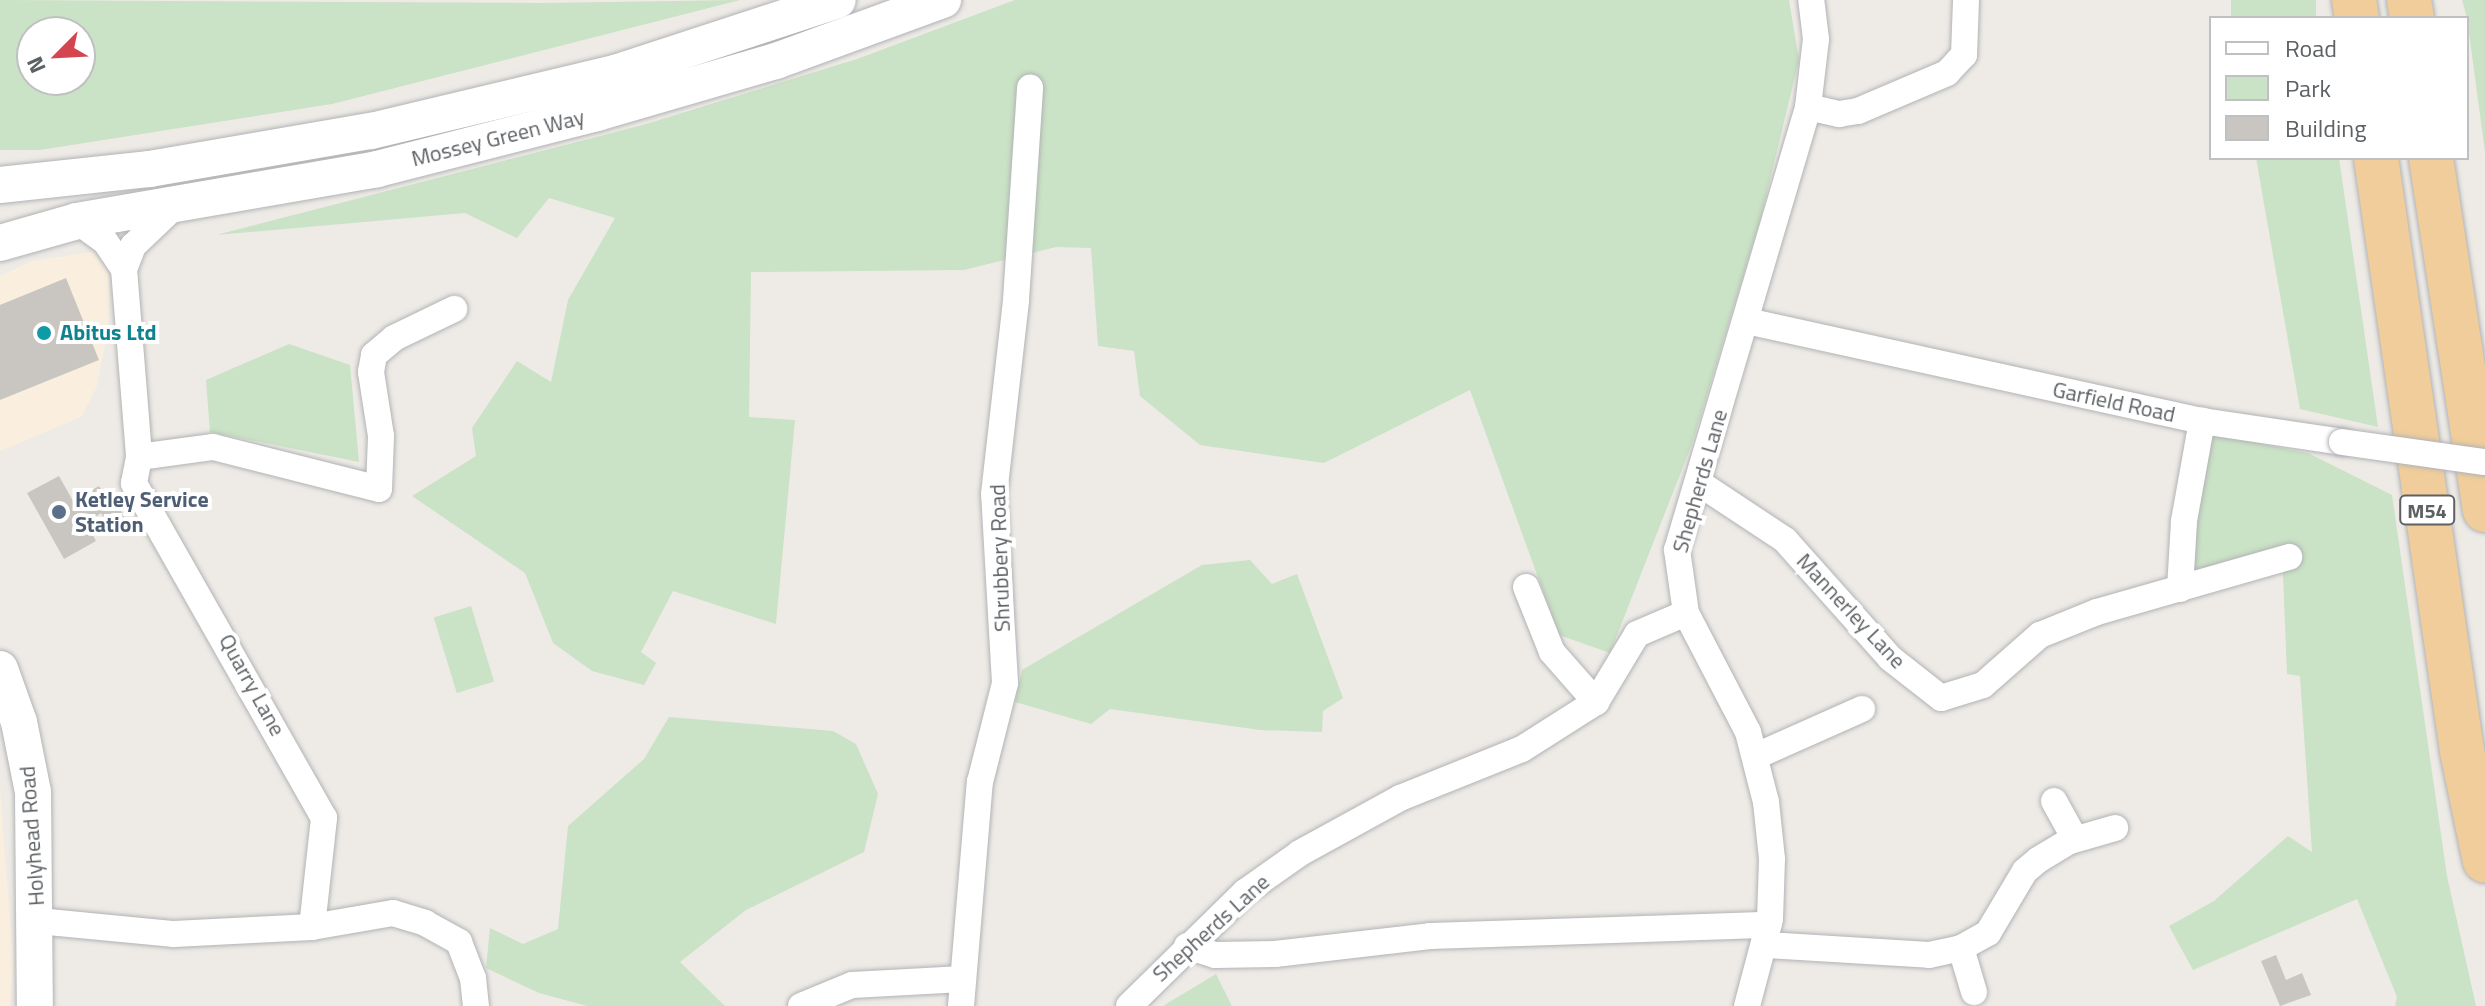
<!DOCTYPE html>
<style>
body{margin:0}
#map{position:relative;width:2485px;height:1006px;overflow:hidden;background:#eeebe6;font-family:"Titillium Web",sans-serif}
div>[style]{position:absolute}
.commercial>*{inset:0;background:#faefde}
.green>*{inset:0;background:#cae2c5;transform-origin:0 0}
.building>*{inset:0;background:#c9c6c2}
.roads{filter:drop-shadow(0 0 2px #b1b3b6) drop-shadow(0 0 2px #b1b3b6)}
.street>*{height:26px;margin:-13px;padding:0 13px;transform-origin:13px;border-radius:13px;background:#fff}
.secondary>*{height:36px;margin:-18px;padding:0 18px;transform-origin:18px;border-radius:18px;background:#fff}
.highway>*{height:44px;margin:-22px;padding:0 22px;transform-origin:22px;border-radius:22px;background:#f0cd9a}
.bridges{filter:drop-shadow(0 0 2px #b1b3b6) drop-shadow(0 0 2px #b1b3b6)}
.street-bridge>*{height:26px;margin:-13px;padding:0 13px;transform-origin:13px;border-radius:13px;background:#fff}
.dots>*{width:22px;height:22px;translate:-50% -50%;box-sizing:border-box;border:4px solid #fff;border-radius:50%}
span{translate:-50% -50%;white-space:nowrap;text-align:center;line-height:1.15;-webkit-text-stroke:8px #fff;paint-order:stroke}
.shield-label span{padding:2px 6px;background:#fff;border:2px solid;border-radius:6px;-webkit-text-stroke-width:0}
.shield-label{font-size:20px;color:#5d6164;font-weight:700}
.street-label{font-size:22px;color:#5d6164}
.culture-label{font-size:22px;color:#0d838f;font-weight:700}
.left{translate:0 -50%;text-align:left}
.service-label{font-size:22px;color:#4e5e75;font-weight:700}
.legend{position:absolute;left:2209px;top:16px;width:260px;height:144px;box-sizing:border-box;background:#fff;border:2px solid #bec0c1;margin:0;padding:10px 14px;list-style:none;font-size:24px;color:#5d6164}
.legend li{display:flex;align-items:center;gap:16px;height:40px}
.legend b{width:40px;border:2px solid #bec0c1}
.north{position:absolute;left:16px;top:16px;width:80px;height:80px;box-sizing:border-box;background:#fff;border:2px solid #bec0c1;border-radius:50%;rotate:246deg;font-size:22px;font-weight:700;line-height:32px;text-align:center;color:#5d6164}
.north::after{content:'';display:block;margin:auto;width:28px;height:36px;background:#d44550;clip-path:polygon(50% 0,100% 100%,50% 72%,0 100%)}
</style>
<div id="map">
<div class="commercial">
<div style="clip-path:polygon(93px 252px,109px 274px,108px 330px,96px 389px,81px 417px,0 451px,0 276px,32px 261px)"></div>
<div style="clip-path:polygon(0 788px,13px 962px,10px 1006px,0 1006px)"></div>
</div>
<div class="green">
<div style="clip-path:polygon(evenodd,0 0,542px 3px,740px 0,332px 104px,40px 150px,0 150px,0 0,32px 32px,80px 32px,80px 80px,32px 80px,32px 32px)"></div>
<div style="clip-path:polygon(1015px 0,1789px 0,1799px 60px,1760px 221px,1692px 444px,1610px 653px,1559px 635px,1470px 390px,1324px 463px,1200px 445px,1140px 396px,1134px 351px,1098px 346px,1091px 248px,1056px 247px,964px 270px,751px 272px,749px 417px,795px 420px,776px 624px,673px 591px,641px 652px,656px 663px,644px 685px,592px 671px,553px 643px,525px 573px,412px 496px,476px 456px,472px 428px,517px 361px,551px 382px,568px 300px,615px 218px,549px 198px,517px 238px,465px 213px,216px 235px,643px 125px,857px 59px)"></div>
<div style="left:2231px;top:0;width:85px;height:18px"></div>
<div style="clip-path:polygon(2462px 0,2485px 0,2485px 152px,2467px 18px)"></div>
<div style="clip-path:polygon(2256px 158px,2339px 158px,2378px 427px,2300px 409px)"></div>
<div style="clip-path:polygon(289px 344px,350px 365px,359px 462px,210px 432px,206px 380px)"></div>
<div style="clip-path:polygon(2212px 434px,2308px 453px,2392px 495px,2447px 876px,2476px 1006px,2395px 1006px,2397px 997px,2357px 899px,2193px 970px,2169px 926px,2214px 901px,2288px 836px,2312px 852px,2300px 676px,2287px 674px,2282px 551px,2197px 574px,2189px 564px)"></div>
<div style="clip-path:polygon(1250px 560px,1272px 584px,1297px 574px,1343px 698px,1323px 711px,1322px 732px,1260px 730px,1110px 709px,1091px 724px,1015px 702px,1022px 670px,1202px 565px)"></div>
<div style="left:471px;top:606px;width:79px;height:39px;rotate:73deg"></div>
<div style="clip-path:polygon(669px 717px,833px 731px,856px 744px,878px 794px,864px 852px,746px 910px,680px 962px,725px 1006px,587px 1006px,539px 993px,486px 968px,490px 928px,523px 944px,558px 929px,568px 826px,644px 759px)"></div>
<div style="clip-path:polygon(1216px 974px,1232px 1006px,1163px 1006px)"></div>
</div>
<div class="building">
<div style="clip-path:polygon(66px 278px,99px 360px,0 400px,0 305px)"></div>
<div style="clip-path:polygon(59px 476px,73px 501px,99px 486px,106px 497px,111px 494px,127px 521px,111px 530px,101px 513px,86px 523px,96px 541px,64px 559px,27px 493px)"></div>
<div style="clip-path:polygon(2276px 955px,2286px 980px,2302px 973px,2311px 995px,2280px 1006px,2261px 961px)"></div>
</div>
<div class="roads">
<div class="street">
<div style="left:1808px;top:107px;width:32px;rotate:13deg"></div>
<div style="left:1839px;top:114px;width:19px;rotate:-9deg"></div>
<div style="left:1858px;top:111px;width:97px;rotate:-23.1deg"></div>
<div style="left:1947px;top:73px;width:25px;rotate:-47deg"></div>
<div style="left:1964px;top:55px;width:55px;rotate:-87.9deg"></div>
<div style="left:180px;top:201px;width:65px;rotate:136.2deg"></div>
<div style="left:133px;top:246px;width:25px;rotate:111deg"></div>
<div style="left:124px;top:269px;width:189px;rotate:85.4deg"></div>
<div style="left:139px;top:457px;width:75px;rotate:-7.7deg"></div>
<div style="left:213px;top:447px;width:171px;rotate:14.2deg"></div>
<div style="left:379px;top:489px;width:53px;rotate:-87.8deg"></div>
<div style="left:381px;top:436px;width:65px;rotate:-98.9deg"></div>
<div style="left:371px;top:372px;width:17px;rotate:-80deg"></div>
<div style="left:374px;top:355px;width:26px;rotate:-40deg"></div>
<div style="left:394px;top:338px;width:67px;rotate:-25.8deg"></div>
<div style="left:77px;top:221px;width:34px;rotate:36deg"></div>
<div style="left:105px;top:241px;width:34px;rotate:56deg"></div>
<div style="left:1747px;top:321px;width:466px;rotate:12.4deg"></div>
<div style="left:2202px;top:421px;width:142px;rotate:8.5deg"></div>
<div style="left:1699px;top:483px;width:103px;rotate:33.5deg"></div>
<div style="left:1785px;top:540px;width:158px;rotate:48.3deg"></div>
<div style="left:1890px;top:658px;width:65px;rotate:38.1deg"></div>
<div style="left:1941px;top:698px;width:44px;rotate:-17.2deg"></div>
<div style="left:1983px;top:685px;width:76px;rotate:-41.3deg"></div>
<div style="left:2040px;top:635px;width:61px;rotate:-22deg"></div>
<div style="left:2097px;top:612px;width:200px;rotate:-16deg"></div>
<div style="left:1526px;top:587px;width:70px;rotate:68.2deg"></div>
<div style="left:1552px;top:652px;width:67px;rotate:48.7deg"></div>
<div style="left:2180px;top:589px;width:68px;rotate:-86.6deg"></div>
<div style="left:2184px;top:521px;width:102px;rotate:-79.8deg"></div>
<div style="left:1686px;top:613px;width:134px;rotate:62.5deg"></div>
<div style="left:1748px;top:732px;width:72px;rotate:75.6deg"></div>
<div style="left:1766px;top:802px;width:57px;rotate:84deg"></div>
<div style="left:1772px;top:859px;width:60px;rotate:91.9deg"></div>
<div style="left:1770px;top:919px;width:90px;rotate:104.8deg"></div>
<div style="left:1756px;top:756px;width:116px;rotate:-23.9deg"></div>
<div style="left:2054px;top:801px;width:43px;rotate:61.1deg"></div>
<div style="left:38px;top:921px;width:137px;rotate:5.5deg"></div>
<div style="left:174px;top:934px;width:138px;rotate:-2.9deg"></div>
<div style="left:312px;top:927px;width:110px;rotate:-83.7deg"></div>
<div style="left:324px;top:818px;width:385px;rotate:-119.6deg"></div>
<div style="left:134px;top:483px;width:26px;rotate:-79deg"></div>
<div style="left:312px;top:927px;width:82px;rotate:-9.8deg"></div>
<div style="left:393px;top:913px;width:34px;rotate:17deg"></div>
<div style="left:425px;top:923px;width:39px;rotate:29deg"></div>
<div style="left:459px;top:942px;width:39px;rotate:69deg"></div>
<div style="left:473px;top:978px;width:28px;rotate:84deg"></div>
<div style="left:1767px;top:945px;width:162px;rotate:3.5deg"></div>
<div style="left:1929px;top:955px;width:33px;rotate:-12deg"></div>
<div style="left:1961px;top:948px;width:31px;rotate:-29deg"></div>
<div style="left:1988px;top:933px;width:72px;rotate:-59.2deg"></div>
<div style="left:2025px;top:871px;width:17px;rotate:-40deg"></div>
<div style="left:2038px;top:860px;width:37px;rotate:-31deg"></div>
<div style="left:2070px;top:841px;width:47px;rotate:-16.1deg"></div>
<div style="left:1187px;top:946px;width:29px;rotate:18deg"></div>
<div style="left:1215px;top:955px;width:60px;rotate:-1deg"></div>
<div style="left:1275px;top:954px;width:156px;rotate:-6.6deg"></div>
<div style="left:1430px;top:936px;width:339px;rotate:-1.9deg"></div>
<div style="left:1961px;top:948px;width:46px;rotate:73.5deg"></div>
<div style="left:801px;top:1006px;width:55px;rotate:-22.4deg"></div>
<div style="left:852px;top:985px;width:111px;rotate:-3.1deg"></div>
<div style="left:961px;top:1006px;width:225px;rotate:-85.2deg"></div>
<div style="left:980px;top:782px;width:102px;rotate:-75.8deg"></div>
<div style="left:1005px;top:683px;width:189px;rotate:-93.3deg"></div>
<div style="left:994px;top:494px;width:195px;rotate:-83.5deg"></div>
<div style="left:1016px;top:300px;width:213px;rotate:-86.2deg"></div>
<div style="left:1129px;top:1006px;width:163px;rotate:-44.5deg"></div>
<div style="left:1245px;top:892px;width:67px;rotate:-35.3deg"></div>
<div style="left:1300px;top:853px;width:114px;rotate:-28.8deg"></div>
<div style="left:1400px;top:798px;width:131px;rotate:-21.9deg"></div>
<div style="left:1522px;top:749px;width:88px;rotate:-32.4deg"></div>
<div style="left:1596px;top:702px;width:79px;rotate:-58.9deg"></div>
<div style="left:1637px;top:634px;width:53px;rotate:-23.2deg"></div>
<div style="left:1686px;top:613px;width:64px;rotate:-98.1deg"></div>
<div style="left:1677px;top:550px;width:462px;rotate:-73.5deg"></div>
<div style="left:1808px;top:107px;width:68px;rotate:-83.3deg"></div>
<div style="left:1816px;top:39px;width:39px;rotate:-97deg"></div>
</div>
<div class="secondary">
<div style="left:0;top:185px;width:151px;rotate:-6.1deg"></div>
<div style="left:150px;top:169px;width:224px;rotate:-9.8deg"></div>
<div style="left:371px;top:131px;width:254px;rotate:-13.4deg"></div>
<div style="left:618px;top:72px;width:231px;rotate:-18.1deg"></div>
<div style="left:0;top:243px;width:80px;rotate:-15.9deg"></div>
<div style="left:77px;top:221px;width:304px;rotate:-9.8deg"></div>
<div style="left:377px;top:169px;width:227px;rotate:-14.3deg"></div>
<div style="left:597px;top:113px;width:186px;rotate:-16.2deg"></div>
<div style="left:776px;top:61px;width:178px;rotate:-20.1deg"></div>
<div style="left:0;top:669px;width:56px;rotate:70.3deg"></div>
<div style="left:19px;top:722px;width:71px;rotate:78.7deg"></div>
<div style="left:33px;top:792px;width:214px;rotate:89.5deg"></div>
</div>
<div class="highway">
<div style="left:2354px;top:0;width:18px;rotate:81deg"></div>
<div style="left:2409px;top:0;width:18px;rotate:81deg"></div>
<div style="left:2376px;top:158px;width:599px;rotate:81.75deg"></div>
<div style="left:2462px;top:751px;width:112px;rotate:78.2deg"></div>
<div style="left:2431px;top:158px;width:356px;rotate:81.3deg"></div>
</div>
</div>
<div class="bridges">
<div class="street-bridge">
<div style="left:2342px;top:442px;width:144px;rotate:8deg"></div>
</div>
</div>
<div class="dots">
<div style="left:44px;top:333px;background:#0f9aa8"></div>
<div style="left:59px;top:512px;background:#5c6f8a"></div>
</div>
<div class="shield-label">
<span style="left:2427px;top:510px">M54</span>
</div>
<div class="street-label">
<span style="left:498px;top:138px;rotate:-14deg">Mossey Green Way</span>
<span style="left:2114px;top:402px;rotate:12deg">Garfield Road</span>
<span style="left:1700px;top:481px;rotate:-74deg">Shepherds Lane</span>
<span style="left:1000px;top:558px;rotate:-92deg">Shrubbery Road</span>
<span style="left:1851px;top:611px;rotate:47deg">Mannerley Lane</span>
<span style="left:252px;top:685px;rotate:61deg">Quarry Lane</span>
<span style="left:32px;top:836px;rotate:-94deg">Holyhead Road</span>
<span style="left:1211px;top:928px;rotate:-42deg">Shepherds Lane</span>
</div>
<div class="culture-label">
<span class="left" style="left:60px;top:333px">Abitus Ltd</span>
</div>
<div class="service-label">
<span class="left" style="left:75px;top:512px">Ketley Service<br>Station</span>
</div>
<ul class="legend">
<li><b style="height:10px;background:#fff"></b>Road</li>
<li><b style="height:22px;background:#cae2c5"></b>Park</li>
<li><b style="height:22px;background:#c9c6c2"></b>Building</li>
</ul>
<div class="north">N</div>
</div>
